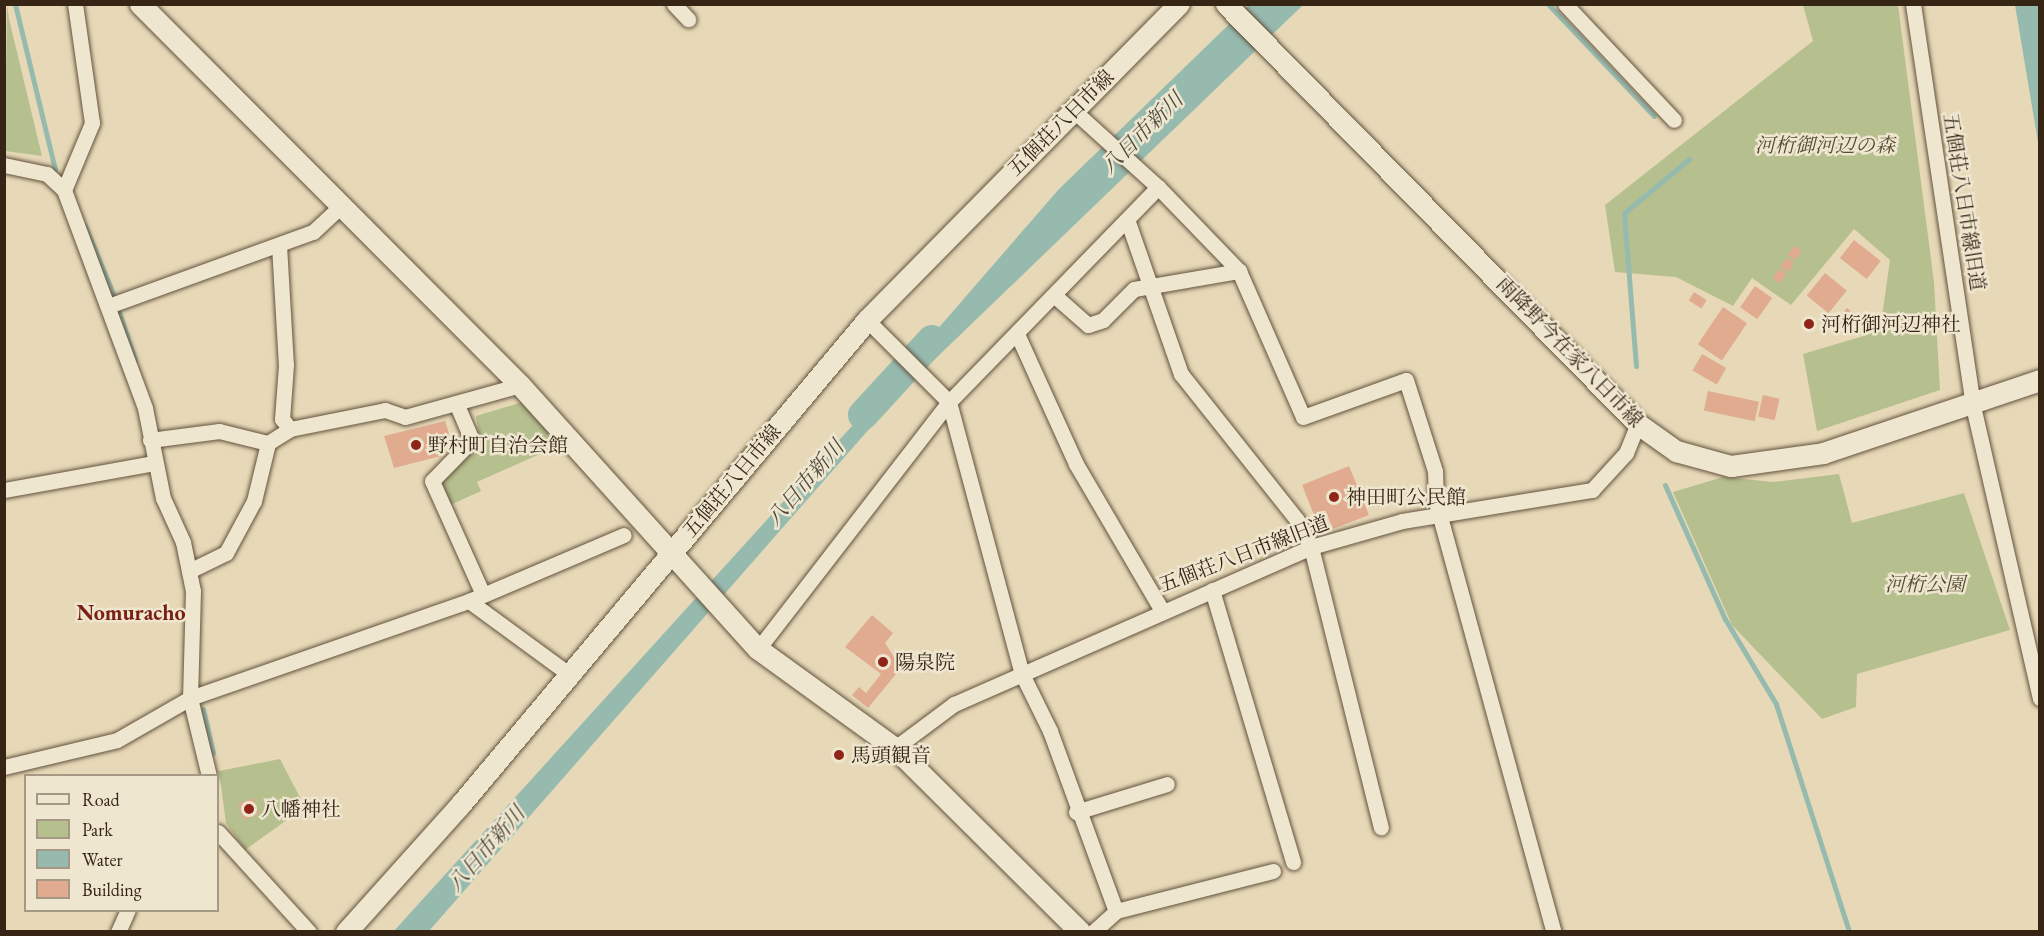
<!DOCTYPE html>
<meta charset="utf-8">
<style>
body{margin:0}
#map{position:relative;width:2044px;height:936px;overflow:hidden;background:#e7d9b7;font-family:"EB Garamond","Noto Serif JP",serif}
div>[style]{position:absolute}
.green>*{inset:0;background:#b6bf8e}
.water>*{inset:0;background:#97baaf}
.stream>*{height:5px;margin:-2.5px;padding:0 2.5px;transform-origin:2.5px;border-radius:2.5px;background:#97baaf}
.river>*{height:30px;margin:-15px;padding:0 15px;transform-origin:15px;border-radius:15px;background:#97baaf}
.building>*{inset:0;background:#e1ab90;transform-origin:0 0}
.roads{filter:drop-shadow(0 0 2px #62523e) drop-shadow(0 0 2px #62523e)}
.street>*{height:15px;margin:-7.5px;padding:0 7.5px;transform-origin:7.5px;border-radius:7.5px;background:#efe6d0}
.secondary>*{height:21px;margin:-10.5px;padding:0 10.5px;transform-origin:10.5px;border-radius:10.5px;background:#efe6d0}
.dots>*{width:16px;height:16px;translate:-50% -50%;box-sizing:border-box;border:3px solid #efe6d0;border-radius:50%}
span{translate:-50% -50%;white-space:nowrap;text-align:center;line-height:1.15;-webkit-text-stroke:5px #efe6d0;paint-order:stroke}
.street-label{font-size:20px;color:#362515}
.park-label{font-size:20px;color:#564c33;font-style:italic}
.poi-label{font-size:20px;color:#362515}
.left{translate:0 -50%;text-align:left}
.water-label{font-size:21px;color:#4e4a3c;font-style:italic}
.quarter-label{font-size:22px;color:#7a1f14;font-weight:700}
.frame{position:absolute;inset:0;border:6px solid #362515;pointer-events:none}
.legend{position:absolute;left:24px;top:774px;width:195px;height:138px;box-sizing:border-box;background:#efe6d0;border:2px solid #a59985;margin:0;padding:8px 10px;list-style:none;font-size:18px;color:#362515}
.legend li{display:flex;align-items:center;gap:12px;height:30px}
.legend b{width:30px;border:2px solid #a59985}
</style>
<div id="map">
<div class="green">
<div style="clip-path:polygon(7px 5px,9px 19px,42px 156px,5px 151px)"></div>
<div style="clip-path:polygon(1803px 5px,1898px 5px,1934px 282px,1940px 390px,1817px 431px,1803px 354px,1880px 331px,1890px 260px,1854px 229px,1791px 305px,1752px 278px,1733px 306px,1676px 277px,1615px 272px,1605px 205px,1813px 41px)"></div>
<div style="clip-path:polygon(526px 401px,560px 445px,477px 482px,481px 491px,448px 506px,440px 484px,480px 443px,476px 416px)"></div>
<div style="clip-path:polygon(1839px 474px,1852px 523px,1964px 493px,2010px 630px,1857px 674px,1856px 707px,1822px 719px,1732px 625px,1673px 492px,1723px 477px,1773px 482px)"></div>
<div style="clip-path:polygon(280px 759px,305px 807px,245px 850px,226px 823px,219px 771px)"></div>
</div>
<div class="water">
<div style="clip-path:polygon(1249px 5px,1303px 5px,906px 387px,429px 931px,393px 932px,890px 384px,1059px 189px)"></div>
<div style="clip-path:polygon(2015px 5px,2039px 5px,2039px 148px)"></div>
</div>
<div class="stream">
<div style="left:15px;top:4px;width:170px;rotate:76.4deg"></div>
<div style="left:1548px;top:4px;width:154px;rotate:46.6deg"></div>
<div style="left:85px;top:226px;width:76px;rotate:67.5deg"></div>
<div style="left:119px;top:312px;width:51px;rotate:71.6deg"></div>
<div style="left:1636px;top:366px;width:153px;rotate:-94.5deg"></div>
<div style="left:1624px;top:213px;width:85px;rotate:-39.7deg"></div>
<div style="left:1665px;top:485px;width:147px;rotate:65.9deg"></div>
<div style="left:1725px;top:619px;width:99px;rotate:59deg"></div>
<div style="left:1776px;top:704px;width:239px;rotate:72.2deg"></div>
<div style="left:203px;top:709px;width:45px;rotate:77.2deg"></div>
</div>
<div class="river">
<div style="left:863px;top:415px;width:102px;rotate:-47.4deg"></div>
</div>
<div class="building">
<div style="left:1854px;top:240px;width:34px;height:23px;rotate:38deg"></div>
<div style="left:1795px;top:246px;width:9px;height:11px;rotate:41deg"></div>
<div style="clip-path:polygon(1787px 258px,1794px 263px,1788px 272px,1780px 266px)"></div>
<div style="left:1779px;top:269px;width:9px;height:11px;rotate:36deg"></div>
<div style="left:1825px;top:273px;width:28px;height:29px;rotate:39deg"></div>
<div style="left:1755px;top:286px;width:21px;height:26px;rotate:35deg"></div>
<div style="left:1694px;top:292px;width:15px;height:10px;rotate:32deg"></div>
<div style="left:1723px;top:307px;width:29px;height:45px;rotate:34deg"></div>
<div style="left:1847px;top:308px;width:16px;height:21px;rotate:38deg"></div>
<div style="left:1702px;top:354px;width:28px;height:19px;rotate:30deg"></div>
<div style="left:1708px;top:391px;width:52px;height:20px;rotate:12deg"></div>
<div style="left:1763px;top:395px;width:17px;height:22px;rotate:13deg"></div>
<div style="clip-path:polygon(445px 421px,452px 443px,439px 447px,441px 456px,394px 468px,384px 436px)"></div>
<div style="clip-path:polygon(1349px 466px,1369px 515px,1333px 529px,1325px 510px,1314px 515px,1302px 485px)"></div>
<div style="clip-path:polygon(872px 615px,893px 633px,885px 643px,901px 668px,868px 708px,852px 695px,859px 687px,866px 693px,881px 674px,845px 647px)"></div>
<div style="left:253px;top:798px;width:17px;height:16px;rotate:69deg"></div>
</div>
<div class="roads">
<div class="street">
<div style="left:674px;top:4px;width:21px;rotate:47deg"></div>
<div style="left:1565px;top:4px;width:159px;rotate:46.8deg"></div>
<div style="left:1913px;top:4px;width:406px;rotate:81.5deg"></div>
<div style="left:1973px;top:406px;width:300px;rotate:77.1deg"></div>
<div style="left:1073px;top:110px;width:115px;rotate:42.2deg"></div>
<div style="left:1158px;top:187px;width:117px;rotate:46deg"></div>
<div style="left:1239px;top:271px;width:159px;rotate:66.3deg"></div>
<div style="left:1303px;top:417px;width:109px;rotate:-19.8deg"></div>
<div style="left:1406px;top:380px;width:96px;rotate:72.3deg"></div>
<div style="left:1435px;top:471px;width:31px;rotate:88deg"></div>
<div style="left:1436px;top:502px;width:446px;rotate:74.7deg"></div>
<div style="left:4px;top:165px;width:44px;rotate:11.8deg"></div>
<div style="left:47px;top:174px;width:23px;rotate:43deg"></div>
<div style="left:64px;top:190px;width:233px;rotate:69.6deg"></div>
<div style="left:145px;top:408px;width:92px;rotate:78.7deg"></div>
<div style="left:163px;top:498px;width:48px;rotate:65.6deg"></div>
<div style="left:183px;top:542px;width:50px;rotate:78.5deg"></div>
<div style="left:193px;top:591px;width:107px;rotate:91.6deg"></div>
<div style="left:190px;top:698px;width:80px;rotate:76.3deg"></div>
<div style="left:64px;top:190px;width:73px;rotate:-67.3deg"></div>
<div style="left:92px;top:123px;width:120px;rotate:-98.1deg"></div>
<div style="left:1128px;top:222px;width:161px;rotate:70.8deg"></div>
<div style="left:1181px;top:374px;width:186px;rotate:51.5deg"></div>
<div style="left:1297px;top:520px;width:30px;rotate:63deg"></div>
<div style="left:1311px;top:547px;width:289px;rotate:76deg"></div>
<div style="left:279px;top:245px;width:120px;rotate:86.7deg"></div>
<div style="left:286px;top:365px;width:54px;rotate:94.2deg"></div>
<div style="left:282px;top:419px;width:13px;rotate:51deg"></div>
<div style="left:1055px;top:296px;width:44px;rotate:41.3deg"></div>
<div style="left:1088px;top:325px;width:16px;rotate:-18deg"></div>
<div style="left:1103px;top:320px;width:44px;rotate:-45deg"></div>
<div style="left:1134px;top:289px;width:107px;rotate:-9.7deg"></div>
<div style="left:111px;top:305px;width:215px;rotate:-19.9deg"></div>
<div style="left:313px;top:232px;width:40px;rotate:-43deg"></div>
<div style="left:867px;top:320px;width:116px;rotate:45deg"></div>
<div style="left:949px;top:402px;width:282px;rotate:75deg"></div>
<div style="left:1022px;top:674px;width:64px;rotate:63.8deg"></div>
<div style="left:1050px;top:731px;width:192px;rotate:69.9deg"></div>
<div style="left:1116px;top:911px;width:162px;rotate:-14.3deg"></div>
<div style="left:1018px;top:336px;width:141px;rotate:65.6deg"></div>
<div style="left:1076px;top:464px;width:168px;rotate:59.6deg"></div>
<div style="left:457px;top:405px;width:38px;rotate:67deg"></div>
<div style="left:472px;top:440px;width:57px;rotate:134.3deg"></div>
<div style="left:432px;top:481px;width:122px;rotate:65.8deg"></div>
<div style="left:150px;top:440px;width:70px;rotate:-7.4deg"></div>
<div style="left:219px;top:431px;width:50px;rotate:13.8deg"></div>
<div style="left:268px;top:443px;width:26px;rotate:-32deg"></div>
<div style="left:290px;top:429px;width:97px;rotate:-11.3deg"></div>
<div style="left:385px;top:410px;width:21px;rotate:19deg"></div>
<div style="left:405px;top:417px;width:119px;rotate:-15.5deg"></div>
<div style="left:4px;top:490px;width:152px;rotate:-10.2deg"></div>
<div style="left:189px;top:571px;width:41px;rotate:-25.9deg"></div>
<div style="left:226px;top:553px;width:59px;rotate:-61.7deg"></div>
<div style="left:254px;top:501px;width:60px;rotate:-76.4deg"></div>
<div style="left:1212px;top:590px;width:284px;rotate:73.4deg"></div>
<div style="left:469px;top:601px;width:125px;rotate:36.2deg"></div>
<div style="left:758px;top:649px;width:312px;rotate:-52.3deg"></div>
<div style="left:949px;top:402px;width:300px;rotate:-45.8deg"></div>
<div style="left:895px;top:748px;width:74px;rotate:-36.7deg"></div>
<div style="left:954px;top:704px;width:390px;rotate:-23.7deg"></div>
<div style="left:1311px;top:547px;width:95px;rotate:-15.9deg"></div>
<div style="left:1402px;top:521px;width:193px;rotate:-9.3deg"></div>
<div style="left:1592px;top:490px;width:50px;rotate:-47.4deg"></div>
<div style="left:1626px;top:453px;width:31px;rotate:-68deg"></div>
<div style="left:4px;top:767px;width:116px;rotate:-13.4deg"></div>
<div style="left:117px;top:740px;width:84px;rotate:-29.9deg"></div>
<div style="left:190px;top:698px;width:295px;rotate:-19.2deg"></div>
<div style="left:469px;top:601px;width:168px;rotate:-23.1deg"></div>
<div style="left:1076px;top:812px;width:95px;rotate:-17.1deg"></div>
<div style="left:218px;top:832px;width:135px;rotate:47.7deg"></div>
<div style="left:118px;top:932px;width:24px;rotate:-66deg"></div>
<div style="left:1093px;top:932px;width:31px;rotate:-42deg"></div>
</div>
<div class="secondary">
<div style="left:140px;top:4px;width:538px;rotate:45.08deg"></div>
<div style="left:520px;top:385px;width:355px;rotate:48deg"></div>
<div style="left:758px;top:649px;width:169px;rotate:35.9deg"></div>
<div style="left:895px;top:748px;width:261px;rotate:44.8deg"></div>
<div style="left:1226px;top:4px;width:588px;rotate:45.55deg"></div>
<div style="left:1638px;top:424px;width:47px;rotate:35.4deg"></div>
<div style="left:1676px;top:451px;width:57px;rotate:15.3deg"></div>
<div style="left:1731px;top:466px;width:93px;rotate:-8deg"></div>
<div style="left:1823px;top:453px;width:229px;rotate:-18.6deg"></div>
<div style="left:346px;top:932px;width:171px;rotate:-48.1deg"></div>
<div style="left:460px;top:805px;width:633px;rotate:-50deg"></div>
<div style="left:867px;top:320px;width:444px;rotate:-45.4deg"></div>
</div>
</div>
<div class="dots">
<div style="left:1809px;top:324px;background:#8f2418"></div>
<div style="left:416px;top:445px;background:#8f2418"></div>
<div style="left:1334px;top:497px;background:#8f2418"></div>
<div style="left:883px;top:662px;background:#8f2418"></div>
<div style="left:839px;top:755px;background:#8f2418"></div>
<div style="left:249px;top:809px;background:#8f2418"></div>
</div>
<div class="street-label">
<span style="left:1061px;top:123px;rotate:-45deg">五個荘八日市線</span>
<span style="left:1964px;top:202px;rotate:81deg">五個荘八日市線旧道</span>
<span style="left:1570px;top:352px;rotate:46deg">雨降野今在家八日市線</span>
<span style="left:732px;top:481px;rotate:-50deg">五個荘八日市線</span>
<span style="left:1244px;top:554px;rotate:-21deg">五個荘八日市線旧道</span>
</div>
<div class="park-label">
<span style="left:1825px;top:145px">河桁御河辺の森</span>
<span style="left:1925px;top:584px">河桁公園</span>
</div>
<div class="poi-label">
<span class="left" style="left:1821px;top:324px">河桁御河辺神社</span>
<span class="left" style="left:428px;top:445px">野村町自治会館</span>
<span class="left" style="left:1346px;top:497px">神田町公民館</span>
<span class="left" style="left:895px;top:662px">陽泉院</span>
<span class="left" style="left:851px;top:755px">馬頭観音</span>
<span class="left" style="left:261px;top:809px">八幡神社</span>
</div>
<div class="water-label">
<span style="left:1142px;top:133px;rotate:-45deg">八日市新川</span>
<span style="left:805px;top:483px;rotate:-49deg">八日市新川</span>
<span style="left:486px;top:849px;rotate:-49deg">八日市新川</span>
</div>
<div class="quarter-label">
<span style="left:131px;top:613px">Nomuracho</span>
</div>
<div class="frame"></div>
<ul class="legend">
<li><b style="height:8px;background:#efe6d0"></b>Road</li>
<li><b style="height:16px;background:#b6bf8e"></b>Park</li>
<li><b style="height:16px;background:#97baaf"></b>Water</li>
<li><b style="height:16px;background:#e1ab90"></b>Building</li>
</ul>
</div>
